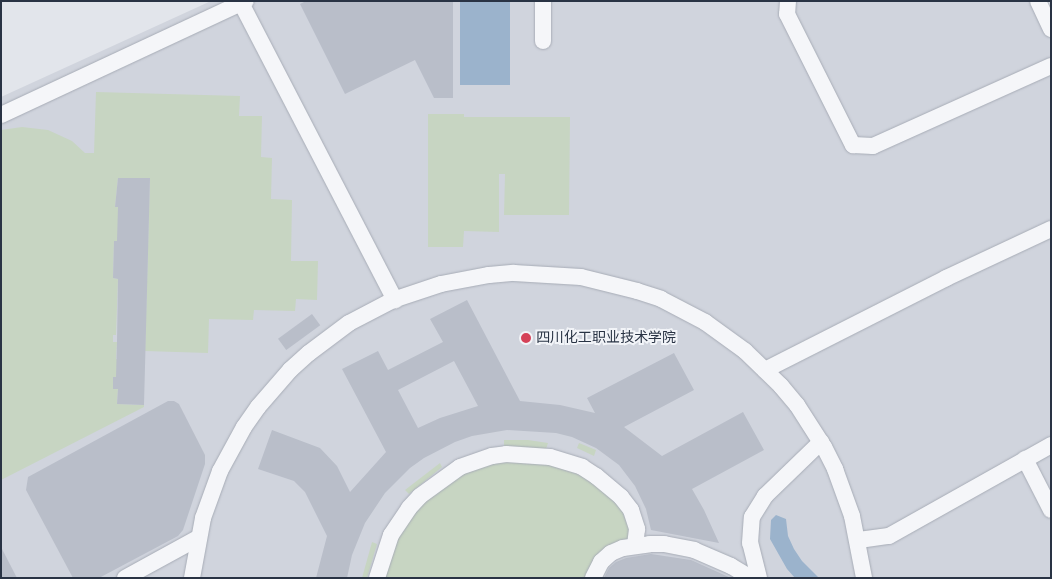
<!DOCTYPE html>
<meta charset="utf-8">
<style>
body{margin:0}
#map{position:relative;width:1052px;height:579px;overflow:hidden;background:#e2e5eb;font-family:"Nunito Sans","Noto Sans SC",sans-serif}
div>[style]{position:absolute}
.built>*{inset:0;background:#d0d4dd}
.green>*{inset:0;background:#c7d5c2}
.water>*{inset:0;background:#9bb3cc;transform-origin:0 0}
.building>*{inset:0;background:#b9bec9;transform-origin:0 0}
.roads{filter:drop-shadow(0 0 1px #a7acb6) drop-shadow(0 0 1px #a7acb6)}
.minor>*{height:16px;margin:-8px;padding:0 8px;transform-origin:8px;border-radius:8px;background:#f5f6f9}
.dots>*{width:14px;height:14px;translate:-50% -50%;box-sizing:border-box;border:2px solid #f2f4f8;border-radius:50%}
span{translate:-50% -50%;white-space:nowrap;text-align:center;line-height:1.15;-webkit-text-stroke:4px #f2f4f8;paint-order:stroke}
.poi-label{font-size:14px;color:#293344}
.left{translate:0 -50%;text-align:left}
.frame{position:absolute;inset:0;border:2px solid #293344;pointer-events:none}
</style>
<div id="map">
<div class="built">
<div style="clip-path:polygon(211px 1px,1046px 1px,1051px 10px,1051px 578px,1px 578px,1px 97px)"></div>
</div>
<div class="green">
<div style="clip-path:polygon(96px 92px,240px 96px,239px 116px,262px 116px,261px 157px,272px 158px,271px 199px,292px 200px,291px 261px,318px 261px,317px 300px,296px 299px,295px 311px,254px 310px,253px 320px,209px 319px,208px 353px,145px 351px,150px 178px,118px 178px,115px 207px,127px 207px,117px 241px,114px 241px,113px 278px,118px 279px,116px 335px,113px 335px,113px 342px,117px 342px,116px 359px,127px 360px,127px 377px,113px 377px,113px 389px,118px 389px,117px 404px,144px 405px,144px 407px,1px 480px,1px 130px,22px 127px,48px 130px,72px 141px,85px 153px,94px 153px)"></div>
<div style="clip-path:polygon(428px 114px,464px 114px,464px 117px,570px 117px,569px 215px,504px 215px,505px 174px,499px 174px,499px 232px,464px 231px,463px 247px,428px 247px)"></div>
<div style="clip-path:polygon(504px 440px,528px 440px,548px 443px,546px 449px,504px 446px)"></div>
<div style="clip-path:polygon(579px 443px,596px 450px,594px 456px,577px 448px)"></div>
<div style="clip-path:polygon(492px 460px,565px 465px,618px 499px,630px 532px,627px 539px,589px 578px,381px 578px,394px 537px,434px 488px)"></div>
<div style="clip-path:polygon(440px 463px,442px 467px,409px 494px,405px 490px)"></div>
<div style="clip-path:polygon(372px 542px,377px 544px,367px 578px,362px 578px)"></div>
</div>
<div class="water">
<div style="left:460px;top:1px;width:50px;height:84px"></div>
<div style="clip-path:polygon(776px 515px,786px 519px,788px 536px,794px 549px,802px 561px,819px 578px,795px 578px,787px 569px,770px 539px,771px 520px)"></div>
</div>
<div class="building">
<div style="clip-path:polygon(306px 1px,453px 1px,453px 98px,434px 98px,415px 60px,345px 94px,300px 4px)"></div>
<div style="clip-path:polygon(118px 178px,150px 178px,144px 405px,117px 404px,118px 389px,113px 389px,113px 377px,116px 377px,117px 342px,118px 279px,113px 278px,114px 241px,117px 241px,118px 207px,115px 207px)"></div>
<div style="clip-path:polygon(evenodd,467px 300px,520px 401px,560px 405px,595px 413px,587px 398px,674px 353px,694px 390px,624px 427px,662px 456px,743px 412px,764px 450px,692px 489px,704px 510px,719px 543px,651px 530px,646px 509px,635px 486px,619px 465px,596px 448px,572px 437px,556px 433px,507px 430px,472px 436px,455px 442px,424px 458px,410px 468px,385px 493px,365px 523px,352px 555px,347px 578px,316px 578px,327px 536px,305px 492px,294px 481px,258px 469px,272px 430px,320px 448px,337px 466px,350px 492px,386px 452px,342px 369px,378px 351px,388px 370px,443px 342px,430px 319px,467px 300px,454px 361px,478px 406px,440px 418px,418px 428px,398px 390px,454px 361px)"></div>
<div style="left:312px;top:314px;width:14px;height:42px;rotate:54deg"></div>
<div style="clip-path:polygon(168px 401px,174px 401px,179px 404px,205px 455px,205px 464px,183px 530px,178px 536px,99px 578px,73px 578px,26px 490px,28px 477px)"></div>
<div style="clip-path:polygon(1px 547px,17px 578px,1px 578px)"></div>
<div style="clip-path:polygon(651px 554px,691px 560px,731px 578px,604px 578px,609px 568px,616px 562px,626px 558px)"></div>
</div>
<div class="roads">
<div class="minor">
<div style="left:543px;top:1px;width:40px;rotate:90deg"></div>
<div style="left:788px;top:1px;width:13px;rotate:94deg"></div>
<div style="left:787px;top:14px;width:147px;rotate:63.3deg"></div>
<div style="left:853px;top:145px;width:20px;rotate:3deg"></div>
<div style="left:873px;top:146px;width:195px;rotate:-24.2deg"></div>
<div style="left:1038px;top:1px;width:31px;rotate:65deg"></div>
<div style="left:241px;top:3px;width:335px;rotate:62.6deg"></div>
<div style="left:1px;top:115px;width:270px;rotate:-25deg"></div>
<div style="left:765px;top:370px;width:203px;rotate:-26.9deg"></div>
<div style="left:946px;top:278px;width:116px;rotate:-25deg"></div>
<div style="left:1025px;top:459px;width:57px;rotate:63deg"></div>
<div style="left:859px;top:540px;width:30px;rotate:-8deg"></div>
<div style="left:889px;top:536px;width:186px;rotate:-29.3deg"></div>
<div style="left:125px;top:578px;width:83px;rotate:-28.7deg"></div>
<div style="left:192px;top:578px;width:61px;rotate:-79.6deg"></div>
<div style="left:203px;top:518px;width:50px;rotate:-70.1deg"></div>
<div style="left:220px;top:471px;width:50px;rotate:-61.4deg"></div>
<div style="left:244px;top:427px;width:24px;rotate:-55deg"></div>
<div style="left:258px;top:407px;width:49px;rotate:-49.1deg"></div>
<div style="left:290px;top:370px;width:25px;rotate:-42deg"></div>
<div style="left:309px;top:353px;width:50px;rotate:-36.9deg"></div>
<div style="left:349px;top:323px;width:50px;rotate:-27.6deg"></div>
<div style="left:393px;top:300px;width:51px;rotate:-18.4deg"></div>
<div style="left:441px;top:284px;width:49px;rotate:-10.6deg"></div>
<div style="left:489px;top:275px;width:25px;rotate:-5deg"></div>
<div style="left:514px;top:273px;width:67px;rotate:3.4deg"></div>
<div style="left:581px;top:277px;width:58px;rotate:14deg"></div>
<div style="left:637px;top:291px;width:25px;rotate:18deg"></div>
<div style="left:661px;top:299px;width:50px;rotate:27.6deg"></div>
<div style="left:705px;top:322px;width:49px;rotate:35.9deg"></div>
<div style="left:745px;top:351px;width:50px;rotate:44.2deg"></div>
<div style="left:781px;top:386px;width:25px;rotate:50deg"></div>
<div style="left:797px;top:405px;width:50px;rotate:57.3deg"></div>
<div style="left:824px;top:447px;width:25px;rotate:63deg"></div>
<div style="left:835px;top:469px;width:50px;rotate:70.1deg"></div>
<div style="left:852px;top:516px;width:63px;rotate:79deg"></div>
<div style="left:377px;top:578px;width:45px;rotate:-72deg"></div>
<div style="left:391px;top:535px;width:32px;rotate:-56deg"></div>
<div style="left:409px;top:508px;width:16px;rotate:-47deg"></div>
<div style="left:420px;top:496px;width:49px;rotate:-35.9deg"></div>
<div style="left:460px;top:467px;width:34px;rotate:-19deg"></div>
<div style="left:492px;top:456px;width:14px;rotate:-8deg"></div>
<div style="left:506px;top:454px;width:44px;rotate:3.9deg"></div>
<div style="left:550px;top:457px;width:34px;rotate:17deg"></div>
<div style="left:582px;top:467px;width:17px;rotate:33deg"></div>
<div style="left:596px;top:476px;width:33px;rotate:40deg"></div>
<div style="left:621px;top:497px;width:16px;rotate:52deg"></div>
<div style="left:631px;top:510px;width:20px;rotate:72deg"></div>
<div style="left:637px;top:529px;width:17px;rotate:97deg"></div>
<div style="left:593px;top:578px;width:18px;rotate:-63deg"></div>
<div style="left:601px;top:562px;width:13px;rotate:-42deg"></div>
<div style="left:611px;top:553px;width:13px;rotate:-23deg"></div>
<div style="left:623px;top:548px;width:27px;rotate:-8deg"></div>
<div style="left:650px;top:544px;width:14px"></div>
<div style="left:664px;top:544px;width:31px;rotate:11deg"></div>
<div style="left:694px;top:550px;width:40px;rotate:23.4deg"></div>
<div style="left:731px;top:566px;width:23px;rotate:31deg"></div>
<div style="left:759px;top:578px;width:36px;rotate:-104deg"></div>
<div style="left:750px;top:543px;width:26px;rotate:-86deg"></div>
<div style="left:752px;top:517px;width:25px;rotate:-58deg"></div>
<div style="left:765px;top:496px;width:78px;rotate:-44deg"></div>
</div>
</div>
<div class="dots">
<div style="left:526px;top:338px;background:#d54258"></div>
</div>
<div class="poi-label">
<span class="left" style="left:536px;top:338px">四川化工职业技术学院</span>
</div>
<div class="frame"></div>
</div>
